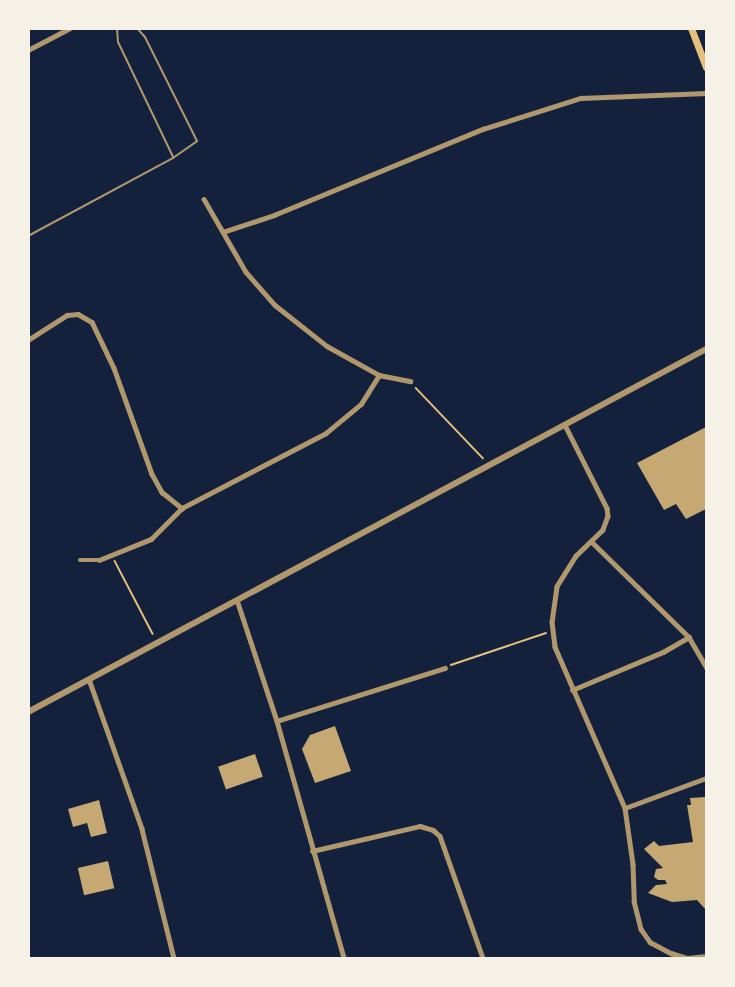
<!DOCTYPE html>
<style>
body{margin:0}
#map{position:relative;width:735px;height:987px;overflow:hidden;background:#14213d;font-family:Montserrat,sans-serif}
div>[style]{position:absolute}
.building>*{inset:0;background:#c6a872;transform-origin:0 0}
.path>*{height:1.5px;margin:-0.75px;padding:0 0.75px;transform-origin:0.75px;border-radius:0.75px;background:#e5c07b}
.service>*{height:2px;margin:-1px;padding:0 1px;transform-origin:1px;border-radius:1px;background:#b1986c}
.minor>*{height:4.5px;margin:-2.25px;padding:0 2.25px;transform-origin:2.25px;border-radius:2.25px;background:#b1986c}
.tertiary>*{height:6px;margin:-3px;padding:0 3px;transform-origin:3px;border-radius:3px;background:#b1986c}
.secondary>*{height:7px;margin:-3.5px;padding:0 3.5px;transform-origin:3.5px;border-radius:3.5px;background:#e5c07b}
span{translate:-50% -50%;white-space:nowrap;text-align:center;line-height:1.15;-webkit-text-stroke:5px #f6f1e7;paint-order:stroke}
.frame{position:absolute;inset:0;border:30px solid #f6f1e7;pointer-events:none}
</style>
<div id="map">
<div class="building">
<div style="clip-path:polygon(706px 427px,706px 509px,686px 519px,676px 504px,664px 510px,637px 463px)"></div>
<div style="clip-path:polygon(335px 726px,351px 771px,315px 783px,302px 749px,310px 735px)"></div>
<div style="left:255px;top:754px;width:24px;height:39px;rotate:71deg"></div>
<div style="clip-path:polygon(706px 797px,706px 910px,697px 900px,672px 902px,648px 893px,656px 885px,667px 884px,665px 880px,658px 880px,654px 877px,656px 869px,663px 868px,644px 849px,654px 841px,659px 846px,693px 842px,687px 805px,691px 805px,690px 798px)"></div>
<div style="clip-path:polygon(99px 800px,107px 833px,91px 837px,87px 823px,73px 827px,68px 809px)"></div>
<div style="left:108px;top:861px;width:28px;height:31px;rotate:77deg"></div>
</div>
<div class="path">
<div style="left:416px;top:388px;width:97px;rotate:46.3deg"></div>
<div style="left:115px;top:561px;width:82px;rotate:62.5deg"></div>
<div style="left:451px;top:665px;width:100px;rotate:-18.6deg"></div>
</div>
<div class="service">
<div style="left:117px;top:28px;width:14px;rotate:86deg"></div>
<div style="left:118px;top:42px;width:127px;rotate:64.4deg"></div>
<div style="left:28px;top:236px;width:165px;rotate:-28.3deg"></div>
<div style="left:173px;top:158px;width:29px;rotate:-35deg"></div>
<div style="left:197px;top:141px;width:116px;rotate:-116.6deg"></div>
<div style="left:145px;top:37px;width:12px;rotate:-132deg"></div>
</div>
<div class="minor">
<div style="left:28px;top:50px;width:47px;rotate:-27.6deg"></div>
<div style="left:204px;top:199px;width:84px;rotate:60.1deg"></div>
<div style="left:246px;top:272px;width:44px;rotate:48.7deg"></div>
<div style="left:275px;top:305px;width:66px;rotate:38.3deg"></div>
<div style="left:327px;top:346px;width:60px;rotate:29.1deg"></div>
<div style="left:379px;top:375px;width:32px;rotate:11deg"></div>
<div style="left:223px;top:232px;width:54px;rotate:-18.4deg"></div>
<div style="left:274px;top:215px;width:226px;rotate:-22.4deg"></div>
<div style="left:483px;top:129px;width:103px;rotate:-17.6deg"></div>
<div style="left:581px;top:98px;width:125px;rotate:-2.3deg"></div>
<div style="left:28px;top:340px;width:46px;rotate:-32.7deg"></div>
<div style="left:67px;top:315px;width:11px;rotate:-5deg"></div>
<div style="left:78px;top:314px;width:16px;rotate:30deg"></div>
<div style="left:92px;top:322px;width:51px;rotate:64.4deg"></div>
<div style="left:114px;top:368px;width:113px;rotate:70.3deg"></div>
<div style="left:152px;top:474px;width:21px;rotate:61deg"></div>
<div style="left:162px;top:492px;width:26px;rotate:39deg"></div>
<div style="left:565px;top:425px;width:93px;rotate:63.2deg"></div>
<div style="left:607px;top:508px;width:8px;rotate:83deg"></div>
<div style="left:608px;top:516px;width:15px;rotate:110deg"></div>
<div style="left:603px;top:530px;width:37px;rotate:136deg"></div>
<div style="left:576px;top:556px;width:36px;rotate:122deg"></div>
<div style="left:557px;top:587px;width:35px;rotate:98deg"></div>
<div style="left:552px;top:622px;width:25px;rotate:83deg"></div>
<div style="left:555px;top:647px;width:176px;rotate:66.5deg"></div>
<div style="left:625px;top:808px;width:57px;rotate:81.9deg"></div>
<div style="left:633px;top:864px;width:37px;rotate:88deg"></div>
<div style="left:634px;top:901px;width:29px;rotate:76deg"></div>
<div style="left:641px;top:929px;width:16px;rotate:55deg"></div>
<div style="left:650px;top:942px;width:24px;rotate:28deg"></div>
<div style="left:671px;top:953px;width:17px;rotate:17deg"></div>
<div style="left:687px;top:958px;width:19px;rotate:-6deg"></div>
<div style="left:592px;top:542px;width:136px;rotate:44.4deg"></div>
<div style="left:689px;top:637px;width:34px;rotate:60deg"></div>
<div style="left:80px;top:560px;width:19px"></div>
<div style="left:99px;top:560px;width:56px;rotate:-22deg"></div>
<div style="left:151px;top:539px;width:44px;rotate:-45deg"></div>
<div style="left:182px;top:508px;width:162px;rotate:-27.5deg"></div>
<div style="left:326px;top:433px;width:45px;rotate:-39.6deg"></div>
<div style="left:361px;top:404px;width:34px;rotate:-58deg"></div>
<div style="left:237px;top:600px;width:127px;rotate:71.7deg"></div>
<div style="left:277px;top:721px;width:246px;rotate:74.2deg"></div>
<div style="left:89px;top:679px;width:159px;rotate:70.5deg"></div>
<div style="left:142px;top:829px;width:133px;rotate:76.1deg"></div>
<div style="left:572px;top:690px;width:99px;rotate:-22.7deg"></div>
<div style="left:663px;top:652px;width:30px;rotate:-30deg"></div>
<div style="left:277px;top:721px;width:176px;rotate:-17.5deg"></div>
<div style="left:625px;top:808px;width:86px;rotate:-20.3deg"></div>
<div style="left:312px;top:851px;width:111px;rotate:-13deg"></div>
<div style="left:420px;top:826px;width:14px;rotate:17deg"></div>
<div style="left:433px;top:830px;width:9px;rotate:41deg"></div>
<div style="left:440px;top:836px;width:129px;rotate:70.6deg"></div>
</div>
<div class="tertiary">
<div style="left:28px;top:712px;width:769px;rotate:-28.16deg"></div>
</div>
<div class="secondary">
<div style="left:691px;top:28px;width:42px;rotate:69deg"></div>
</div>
<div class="frame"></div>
</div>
